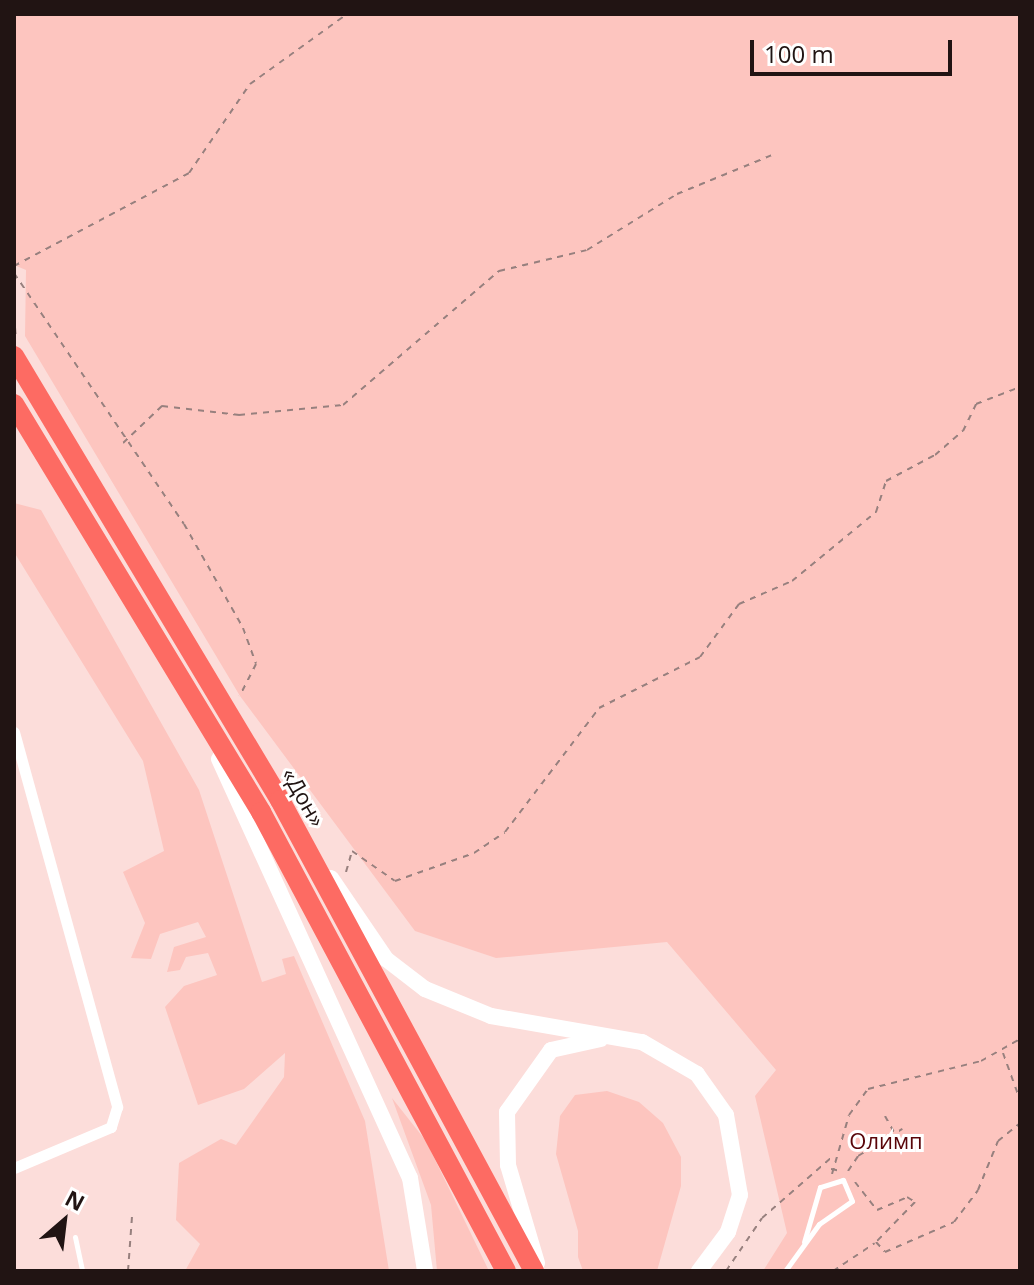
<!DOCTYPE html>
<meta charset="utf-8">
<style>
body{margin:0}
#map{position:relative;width:1034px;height:1285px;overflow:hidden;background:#fcddda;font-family:"Open Sans",sans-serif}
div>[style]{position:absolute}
.green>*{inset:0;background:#fdc5bf}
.path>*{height:2px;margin-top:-1px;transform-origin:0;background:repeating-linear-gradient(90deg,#97807e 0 6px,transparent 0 12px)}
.lane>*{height:5px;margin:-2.5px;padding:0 2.5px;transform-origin:2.5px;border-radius:2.5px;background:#fff}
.street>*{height:11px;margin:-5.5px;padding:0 5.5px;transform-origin:5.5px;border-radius:5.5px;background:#fff}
.secondary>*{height:16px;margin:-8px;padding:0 8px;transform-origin:8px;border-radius:8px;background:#fff}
.highway>*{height:20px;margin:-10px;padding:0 10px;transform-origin:10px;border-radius:10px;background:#fd6b63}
span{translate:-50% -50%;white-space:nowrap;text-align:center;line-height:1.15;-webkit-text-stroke:6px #fff;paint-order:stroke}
.street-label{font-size:22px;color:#211413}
.park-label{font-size:22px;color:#590509}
.frame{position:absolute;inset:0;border:16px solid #211413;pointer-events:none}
.north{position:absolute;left:24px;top:1181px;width:80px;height:80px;-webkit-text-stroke:6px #fff;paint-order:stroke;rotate:28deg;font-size:22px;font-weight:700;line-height:32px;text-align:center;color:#211413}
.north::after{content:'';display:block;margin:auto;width:28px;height:36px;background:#211413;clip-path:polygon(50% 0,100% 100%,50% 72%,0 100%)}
.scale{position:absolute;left:750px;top:40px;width:202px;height:36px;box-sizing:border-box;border:4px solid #211413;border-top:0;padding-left:10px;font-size:24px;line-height:28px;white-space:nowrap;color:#211413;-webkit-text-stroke:6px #fff;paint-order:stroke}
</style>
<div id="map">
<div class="green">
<div style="clip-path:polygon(14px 14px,1020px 14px,1020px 1271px,763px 1271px,787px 1233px,755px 1096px,776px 1070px,667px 942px,496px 958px,415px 931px,240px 696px,25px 336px,26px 270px,14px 265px)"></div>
<div style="clip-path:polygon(14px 503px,41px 510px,199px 790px,262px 982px,286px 974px,282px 959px,294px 956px,365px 1121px,389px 1271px,185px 1271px,200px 1244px,176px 1220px,179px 1163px,221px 1139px,236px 1145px,284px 1077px,285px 1053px,244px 1089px,198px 1105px,165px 1007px,184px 986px,217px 975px,208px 953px,186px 957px,180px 970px,167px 972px,174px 947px,206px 937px,198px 922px,160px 934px,151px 959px,131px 958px,145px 923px,123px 872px,164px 851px,143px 761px,14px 552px)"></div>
<div style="clip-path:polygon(607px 1091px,639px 1102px,663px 1123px,681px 1157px,681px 1186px,657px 1271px,583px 1271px,578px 1257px,578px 1231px,556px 1154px,560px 1116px,575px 1095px)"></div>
<div style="clip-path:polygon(392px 1098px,426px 1141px,489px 1271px,437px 1271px,431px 1205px)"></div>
</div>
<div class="path">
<div style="left:14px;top:266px;width:198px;rotate:-28deg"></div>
<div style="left:189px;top:173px;width:108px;rotate:-55.6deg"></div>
<div style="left:250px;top:84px;width:120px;rotate:-35.8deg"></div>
<div style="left:14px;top:273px;width:303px;rotate:55.9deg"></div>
<div style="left:184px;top:524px;width:120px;rotate:60.4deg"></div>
<div style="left:243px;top:628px;width:38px;rotate:70deg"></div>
<div style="left:256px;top:664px;width:36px;rotate:117deg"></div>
<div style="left:14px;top:316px;width:21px;rotate:85deg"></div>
<div style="left:123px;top:443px;width:54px;rotate:-43.5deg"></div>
<div style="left:162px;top:406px;width:78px;rotate:6.7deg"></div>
<div style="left:239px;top:415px;width:104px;rotate:-5.5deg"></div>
<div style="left:343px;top:405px;width:206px;rotate:-40.7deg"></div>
<div style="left:499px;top:271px;width:90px;rotate:-13.4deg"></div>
<div style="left:587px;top:250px;width:106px;rotate:-31.9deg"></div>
<div style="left:677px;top:194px;width:103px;rotate:-22.3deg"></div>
<div style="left:346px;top:872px;width:22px;rotate:-74deg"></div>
<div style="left:352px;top:851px;width:52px;rotate:34.9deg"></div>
<div style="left:395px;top:881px;width:84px;rotate:-19.5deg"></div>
<div style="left:474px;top:853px;width:37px;rotate:-34deg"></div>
<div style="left:505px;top:832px;width:156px;rotate:-52.8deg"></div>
<div style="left:599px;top:708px;width:113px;rotate:-26.8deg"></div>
<div style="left:700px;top:657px;width:66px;rotate:-53.7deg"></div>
<div style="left:739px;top:604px;width:58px;rotate:-23.5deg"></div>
<div style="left:792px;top:581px;width:109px;rotate:-39.4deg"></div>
<div style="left:876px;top:512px;width:33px;rotate:-72deg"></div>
<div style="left:886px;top:481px;width:55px;rotate:-28deg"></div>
<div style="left:935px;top:455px;width:37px;rotate:-41deg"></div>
<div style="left:963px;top:431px;width:30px;rotate:-64deg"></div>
<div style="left:976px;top:404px;width:47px;rotate:-21.1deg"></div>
<div style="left:1003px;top:1053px;width:50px;rotate:70.1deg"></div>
<div style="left:885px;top:1116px;width:18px;rotate:61deg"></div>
<div style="left:831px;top:1169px;width:10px;rotate:11deg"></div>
<div style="left:848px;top:1171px;width:18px;rotate:-56deg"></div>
<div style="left:858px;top:1156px;width:52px;rotate:-31.5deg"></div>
<div style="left:832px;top:1174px;width:61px;rotate:-73.9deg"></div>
<div style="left:849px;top:1115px;width:32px;rotate:-54deg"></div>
<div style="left:868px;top:1089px;width:116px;rotate:-13.9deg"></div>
<div style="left:981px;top:1061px;width:45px;rotate:-29.4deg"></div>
<div style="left:855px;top:1182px;width:36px;rotate:52deg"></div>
<div style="left:877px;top:1210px;width:33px;rotate:-23deg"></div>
<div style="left:907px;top:1197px;width:9px;rotate:32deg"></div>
<div style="left:915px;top:1202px;width:56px;rotate:134.3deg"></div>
<div style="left:876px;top:1242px;width:13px;rotate:48deg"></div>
<div style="left:885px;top:1252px;width:75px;rotate:-23.5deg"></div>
<div style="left:954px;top:1222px;width:40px;rotate:-53deg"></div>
<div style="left:978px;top:1190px;width:53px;rotate:-67.8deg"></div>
<div style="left:998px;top:1141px;width:28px;rotate:-39deg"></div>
<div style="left:128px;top:1271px;width:55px;rotate:-85.8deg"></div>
<div style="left:726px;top:1271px;width:64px;rotate:-55.8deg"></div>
<div style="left:762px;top:1218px;width:94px;rotate:-41.1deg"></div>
<div style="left:833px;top:1271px;width:50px;rotate:-33.7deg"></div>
</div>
<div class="lane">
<div style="left:75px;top:1237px;width:35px;rotate:78deg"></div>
<div style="left:785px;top:1271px;width:58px;rotate:-54.1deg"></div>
<div style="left:819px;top:1224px;width:40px;rotate:-34.9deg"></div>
<div style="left:852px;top:1201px;width:23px;rotate:-113deg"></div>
<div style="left:843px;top:1180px;width:24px;rotate:163deg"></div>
<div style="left:820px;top:1187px;width:57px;rotate:106.2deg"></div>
</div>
<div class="street">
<div style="left:14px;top:732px;width:389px;rotate:74.6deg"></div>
<div style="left:117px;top:1107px;width:21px;rotate:107deg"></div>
<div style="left:111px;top:1127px;width:105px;rotate:157.1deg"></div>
</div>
<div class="secondary">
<div style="left:219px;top:759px;width:460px;rotate:65.5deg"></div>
<div style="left:410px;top:1178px;width:94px;rotate:80.8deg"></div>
<div style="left:331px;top:878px;width:98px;rotate:55.8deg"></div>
<div style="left:386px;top:959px;width:49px;rotate:37.6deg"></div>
<div style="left:425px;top:989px;width:71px;rotate:22.2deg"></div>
<div style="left:491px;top:1016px;width:153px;rotate:9.8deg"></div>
<div style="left:642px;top:1042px;width:64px;rotate:30.2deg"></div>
<div style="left:697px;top:1074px;width:50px;rotate:54.7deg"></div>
<div style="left:726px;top:1115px;width:81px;rotate:80.1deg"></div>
<div style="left:740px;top:1195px;width:39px;rotate:108deg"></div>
<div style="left:728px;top:1232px;width:49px;rotate:126.6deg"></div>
<div style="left:537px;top:1263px;width:102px;rotate:-106.5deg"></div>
<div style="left:508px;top:1165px;width:53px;rotate:-91.1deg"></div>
<div style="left:507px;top:1112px;width:76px;rotate:-54.6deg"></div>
<div style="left:551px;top:1050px;width:51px;rotate:-12.4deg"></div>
</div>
<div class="highway">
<div style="left:14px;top:356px;width:518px;rotate:59.07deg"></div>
<div style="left:280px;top:800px;width:535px;rotate:61.66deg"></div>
<div style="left:14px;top:404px;width:477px;rotate:58.8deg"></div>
<div style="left:261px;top:812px;width:520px;rotate:61.91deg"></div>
</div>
<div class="street-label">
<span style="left:304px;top:797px;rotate:60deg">«Дон»</span>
</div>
<div class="park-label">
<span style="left:886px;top:1141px">Олимп</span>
</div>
<div class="frame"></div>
<div class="north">N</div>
<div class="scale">100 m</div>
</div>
